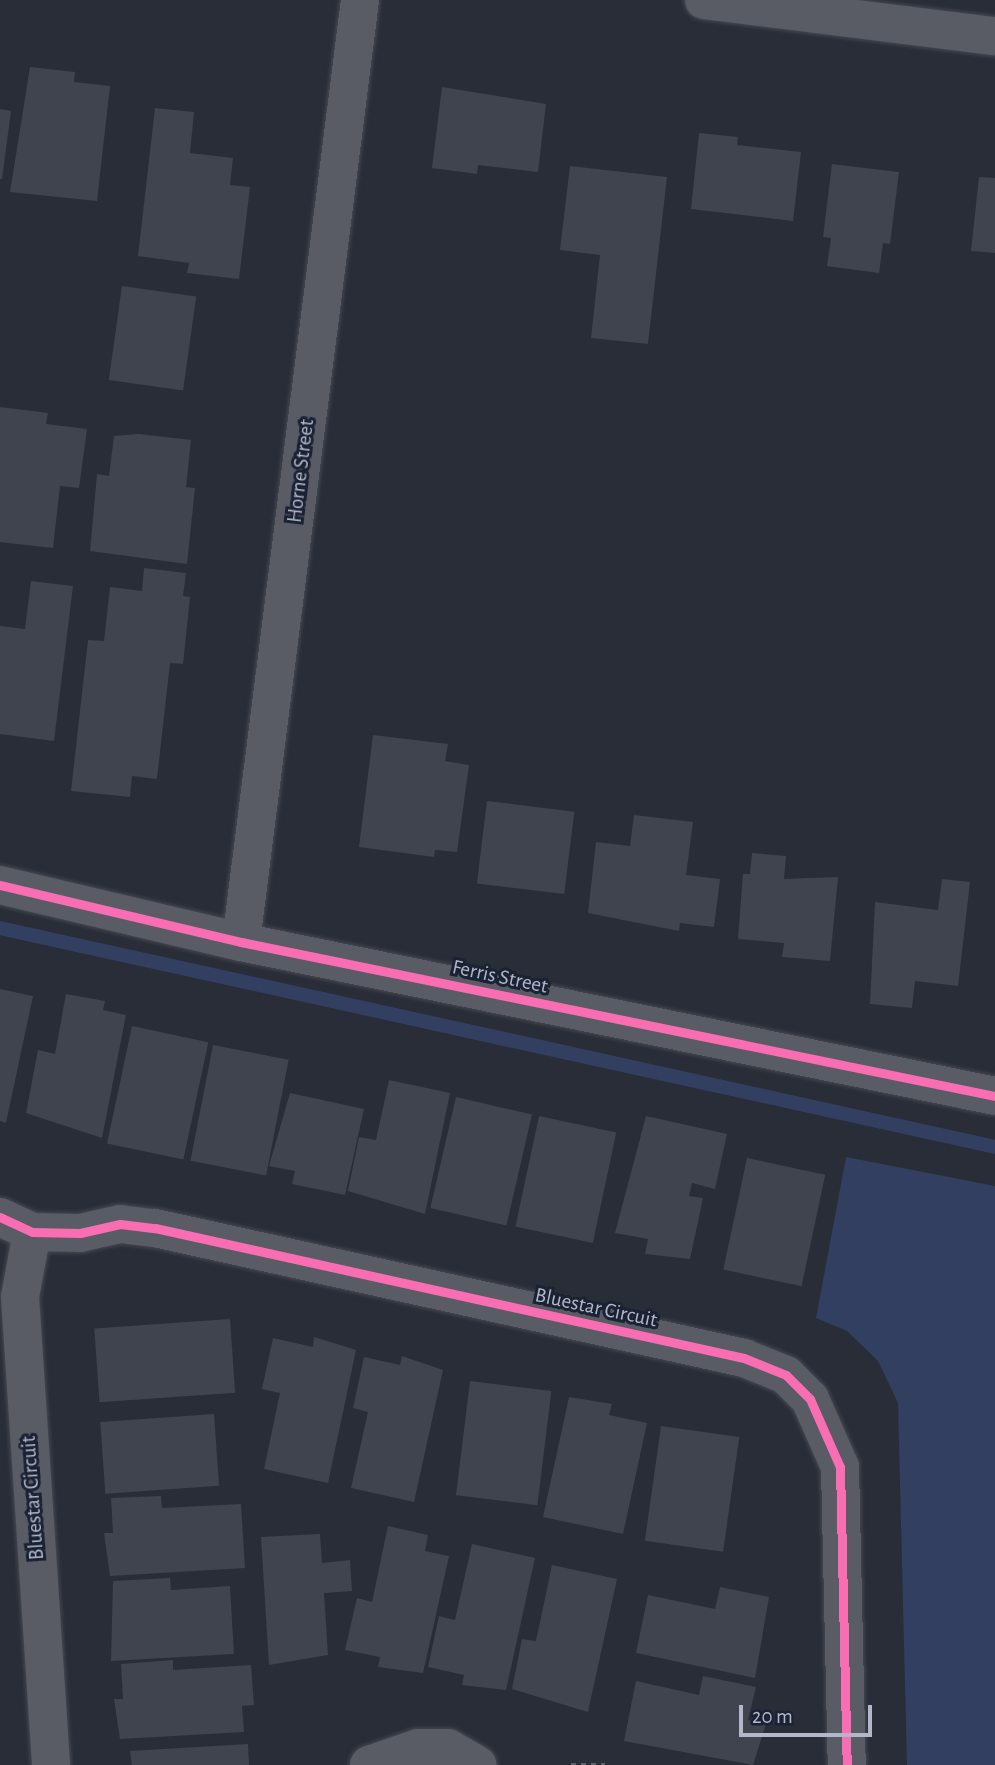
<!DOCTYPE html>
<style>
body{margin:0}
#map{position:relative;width:995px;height:1765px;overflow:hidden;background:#282d38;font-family:"Alegreya Sans",sans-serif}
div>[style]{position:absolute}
.water>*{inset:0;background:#323f60}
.stream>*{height:14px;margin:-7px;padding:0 7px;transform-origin:7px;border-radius:7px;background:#323f60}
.building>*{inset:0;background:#40444e;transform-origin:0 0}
.path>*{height:4.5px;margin-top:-2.25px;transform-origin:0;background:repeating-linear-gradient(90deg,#5c6069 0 5px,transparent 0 10px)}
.roads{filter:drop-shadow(0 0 2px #454851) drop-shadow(0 0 2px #454851)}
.minor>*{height:38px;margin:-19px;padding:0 19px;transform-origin:19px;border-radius:19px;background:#595c65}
.cycleway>*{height:9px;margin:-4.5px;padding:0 4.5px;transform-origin:4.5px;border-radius:4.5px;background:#f96db3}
span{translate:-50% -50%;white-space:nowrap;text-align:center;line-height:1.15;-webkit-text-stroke:6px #1b2233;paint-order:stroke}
.street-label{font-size:21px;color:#b2b8c9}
.scale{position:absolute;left:739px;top:1705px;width:133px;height:32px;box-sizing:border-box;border:4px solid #b2b8c9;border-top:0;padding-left:9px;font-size:21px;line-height:24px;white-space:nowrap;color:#b2b8c9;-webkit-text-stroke:5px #1b2233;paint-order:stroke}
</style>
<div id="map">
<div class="water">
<div style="clip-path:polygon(846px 1157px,995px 1186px,995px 1765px,907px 1765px,898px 1403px,878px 1361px,847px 1331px,816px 1318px)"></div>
</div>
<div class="stream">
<div style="left:0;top:928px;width:1019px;rotate:12.41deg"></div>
</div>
<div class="building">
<div style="clip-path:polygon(30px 67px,75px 72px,74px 82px,110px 86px,97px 201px,10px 192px)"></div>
<div style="clip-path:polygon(442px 87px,546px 104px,538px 172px,478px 165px,477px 174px,432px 168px)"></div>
<div style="clip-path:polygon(155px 108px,194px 112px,190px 153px,233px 158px,230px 185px,250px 187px,239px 279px,187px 273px,189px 263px,138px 256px)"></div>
<div style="clip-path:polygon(0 109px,11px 111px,2px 179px,0 179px)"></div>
<div style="clip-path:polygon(699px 133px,738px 137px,737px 145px,801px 152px,793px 221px,691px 209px)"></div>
<div style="clip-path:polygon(832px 164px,899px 172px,890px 244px,883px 243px,879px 273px,827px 266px,831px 238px,823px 237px)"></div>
<div style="clip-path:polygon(570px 166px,667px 177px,648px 344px,591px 338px,600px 255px,560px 250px)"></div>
<div style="clip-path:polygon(979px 177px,995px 178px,995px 253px,971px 251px)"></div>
<div style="left:122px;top:286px;width:75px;height:95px;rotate:8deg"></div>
<div style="clip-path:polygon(0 407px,48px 413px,46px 424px,87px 429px,79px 488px,60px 486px,53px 548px,0 542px)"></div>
<div style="clip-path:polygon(139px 434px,191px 440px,186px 487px,195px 488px,187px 564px,90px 551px,97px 474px,109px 476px,114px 436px)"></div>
<div style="clip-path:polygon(144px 568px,186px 573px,183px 596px,190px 597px,183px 664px,170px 663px,157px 779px,132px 776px,130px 797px,71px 791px,88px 640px,104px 641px,110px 587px,142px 591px)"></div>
<div style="clip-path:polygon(31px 581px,73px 586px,54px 741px,0 734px,0 626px,25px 629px)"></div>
<div style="clip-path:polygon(373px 735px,448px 744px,445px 761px,469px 765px,457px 852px,435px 850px,434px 857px,359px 847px)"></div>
<div style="left:487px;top:801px;width:88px;height:83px;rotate:7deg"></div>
<div style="clip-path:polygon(634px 815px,693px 822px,686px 875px,720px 879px,714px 927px,680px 923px,679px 931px,588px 913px,596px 842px,630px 846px)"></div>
<div style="clip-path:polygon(752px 853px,786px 856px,784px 879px,838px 877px,830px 961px,782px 957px,784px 943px,738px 939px,743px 874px,750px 874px)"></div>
<div style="clip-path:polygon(942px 879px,970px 882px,958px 986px,915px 981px,912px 1008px,870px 1004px,875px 902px,938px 910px)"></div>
<div style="clip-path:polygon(0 989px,33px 996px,6px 1123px,0 1121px)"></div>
<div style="clip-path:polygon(66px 994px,105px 1001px,103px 1010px,126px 1015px,102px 1138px,26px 1113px,38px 1050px,55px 1054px)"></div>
<div style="left:132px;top:1026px;width:78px;height:120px;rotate:12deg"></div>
<div style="left:213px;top:1045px;width:77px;height:118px;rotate:11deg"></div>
<div style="clip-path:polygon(389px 1080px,450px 1093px,425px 1214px,348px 1191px,359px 1137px,376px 1140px)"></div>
<div style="clip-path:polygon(290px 1093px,364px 1109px,345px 1195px,292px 1184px,295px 1171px,269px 1166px)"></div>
<div style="left:456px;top:1097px;width:78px;height:114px;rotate:13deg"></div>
<div style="left:539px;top:1116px;width:79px;height:113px;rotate:12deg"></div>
<div style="clip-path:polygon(646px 1116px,727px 1134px,715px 1189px,692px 1183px,689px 1196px,703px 1198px,690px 1259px,645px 1254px,648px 1239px,615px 1233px)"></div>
<div style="left:747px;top:1158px;width:80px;height:114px;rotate:12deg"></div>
<div style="left:230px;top:1319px;width:74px;height:136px;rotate:86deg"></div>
<div style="clip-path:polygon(314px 1337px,356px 1350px,328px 1483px,264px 1469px,280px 1393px,262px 1389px,273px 1338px,313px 1347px)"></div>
<div style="clip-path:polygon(402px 1356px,443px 1370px,414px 1502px,351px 1488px,368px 1412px,353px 1408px,364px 1357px,400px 1365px)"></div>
<div style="left:470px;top:1381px;width:82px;height:115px;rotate:7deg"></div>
<div style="clip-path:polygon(569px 1397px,612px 1404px,609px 1415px,647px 1423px,623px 1534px,543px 1517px)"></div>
<div style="left:214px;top:1414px;width:72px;height:114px;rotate:86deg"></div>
<div style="left:661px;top:1426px;width:79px;height:116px;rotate:8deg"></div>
<div style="clip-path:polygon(161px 1496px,162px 1508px,241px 1504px,245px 1568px,110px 1576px,104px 1533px,113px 1533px,111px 1498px)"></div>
<div style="clip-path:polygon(388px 1526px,428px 1535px,425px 1551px,449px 1556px,423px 1673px,378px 1667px,380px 1657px,345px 1650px,357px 1598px,372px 1602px)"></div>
<div style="clip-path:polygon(320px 1534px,322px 1563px,350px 1560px,352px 1591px,324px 1593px,328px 1655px,269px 1665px,261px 1537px)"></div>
<div style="clip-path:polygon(472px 1544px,535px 1558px,506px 1690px,462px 1685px,464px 1675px,428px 1667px,439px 1616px,455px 1620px)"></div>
<div style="clip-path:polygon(552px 1565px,617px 1579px,588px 1712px,512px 1689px,522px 1639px,536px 1641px)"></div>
<div style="clip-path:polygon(170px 1578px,171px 1590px,230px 1586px,234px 1654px,111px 1661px,113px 1581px)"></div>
<div style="clip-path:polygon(720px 1587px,769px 1597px,755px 1678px,636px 1653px,648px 1595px,715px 1609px)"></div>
<div style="clip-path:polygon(173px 1660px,173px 1670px,251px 1665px,254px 1705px,242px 1706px,244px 1732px,120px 1739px,114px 1699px,123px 1699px,121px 1664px)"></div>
<div style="clip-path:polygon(703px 1676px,756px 1687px,748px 1720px,766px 1724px,753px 1765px,624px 1741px,636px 1681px,699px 1695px)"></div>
<div style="clip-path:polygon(248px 1744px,249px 1765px,132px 1765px,130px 1751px)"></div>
</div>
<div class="path">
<div style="left:571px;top:1765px;width:34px"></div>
</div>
<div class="roads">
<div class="minor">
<div style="left:704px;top:0;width:293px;rotate:7.1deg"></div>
<div style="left:0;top:885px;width:248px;rotate:13.3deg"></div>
<div style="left:241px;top:942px;width:770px;rotate:11.54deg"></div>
<div style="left:241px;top:942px;width:949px;rotate:-82.8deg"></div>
<div style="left:0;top:1217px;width:35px;rotate:25deg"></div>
<div style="left:32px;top:1232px;width:48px;rotate:1.2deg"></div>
<div style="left:80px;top:1233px;width:41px;rotate:-12.7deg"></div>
<div style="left:120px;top:1224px;width:35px;rotate:7deg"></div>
<div style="left:155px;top:1228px;width:603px;rotate:12.45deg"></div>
<div style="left:744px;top:1358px;width:45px;rotate:22deg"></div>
<div style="left:786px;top:1375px;width:34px;rotate:45deg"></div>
<div style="left:810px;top:1399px;width:74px;rotate:66.2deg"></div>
<div style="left:840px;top:1467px;width:298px;rotate:88.7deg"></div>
<div style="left:32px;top:1232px;width:66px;rotate:100.5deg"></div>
<div style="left:20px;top:1297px;width:469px;rotate:86.2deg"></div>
<div style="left:369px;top:1765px;width:52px;rotate:-19.1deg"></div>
<div style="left:418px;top:1748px;width:30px"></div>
<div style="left:448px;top:1748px;width:34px;rotate:30deg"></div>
</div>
</div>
<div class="cycleway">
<div style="left:0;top:885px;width:248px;rotate:13.3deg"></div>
<div style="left:241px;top:942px;width:770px;rotate:11.54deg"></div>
<div style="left:0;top:1217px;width:35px;rotate:25deg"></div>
<div style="left:32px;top:1232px;width:48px;rotate:1.2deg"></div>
<div style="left:80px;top:1233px;width:41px;rotate:-12.7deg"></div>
<div style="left:120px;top:1224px;width:35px;rotate:7deg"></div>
<div style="left:155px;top:1228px;width:603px;rotate:12.45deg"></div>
<div style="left:744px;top:1358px;width:45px;rotate:22deg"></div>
<div style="left:786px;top:1375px;width:34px;rotate:45deg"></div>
<div style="left:810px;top:1399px;width:74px;rotate:66.2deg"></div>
<div style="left:840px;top:1467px;width:298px;rotate:88.7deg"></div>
</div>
<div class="street-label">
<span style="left:301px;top:471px;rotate:-83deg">Horne Street</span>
<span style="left:500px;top:977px;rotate:12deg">Ferris Street</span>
<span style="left:596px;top:1308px;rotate:12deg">Bluestar Circuit</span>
<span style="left:33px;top:1498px;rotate:-94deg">Bluestar Circuit</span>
</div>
<div class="scale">20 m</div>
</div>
